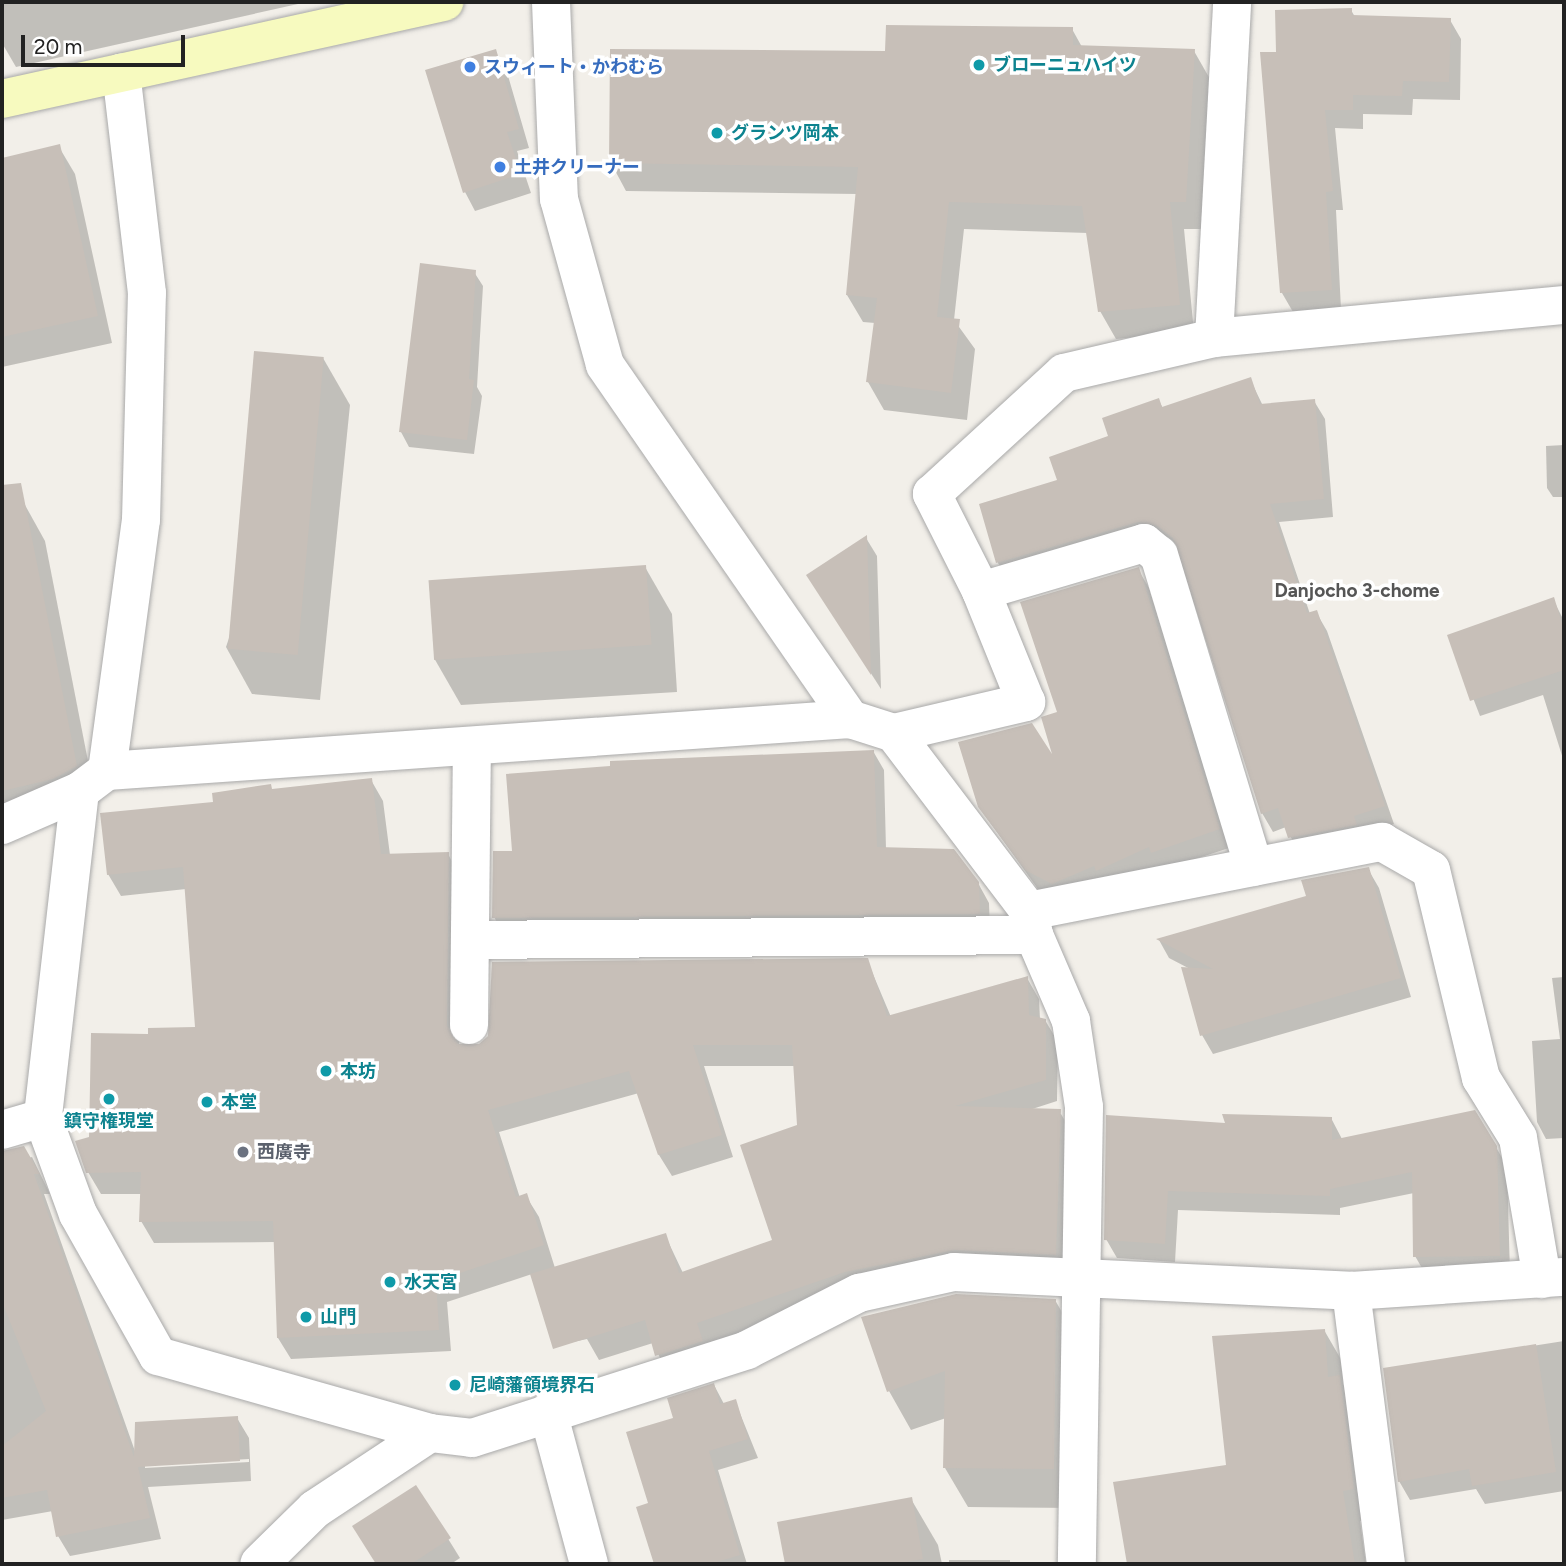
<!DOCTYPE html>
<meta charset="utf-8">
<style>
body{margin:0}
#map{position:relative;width:1566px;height:1566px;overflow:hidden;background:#f2efe9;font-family:Figtree,"Noto Sans JP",sans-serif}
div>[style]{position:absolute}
.shadow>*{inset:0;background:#0003;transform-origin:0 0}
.building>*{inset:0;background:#c7bfb8;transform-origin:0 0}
.roads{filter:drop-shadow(0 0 2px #a9a9a9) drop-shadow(0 0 2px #a9a9a9)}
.street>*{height:38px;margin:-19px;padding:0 19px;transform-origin:19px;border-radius:19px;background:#fff}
.secondary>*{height:38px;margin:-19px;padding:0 19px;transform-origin:19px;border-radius:19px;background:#f7fabf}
.dots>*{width:19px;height:19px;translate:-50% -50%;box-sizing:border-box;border:4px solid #fff;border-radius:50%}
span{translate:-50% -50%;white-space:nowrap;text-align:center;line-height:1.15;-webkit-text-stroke:7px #fff;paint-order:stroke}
.culture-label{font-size:18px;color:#0d838f;font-weight:700}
.left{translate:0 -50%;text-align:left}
.shop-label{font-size:18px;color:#366cbe;font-weight:700}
.worship-label{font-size:18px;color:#5b616d;font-weight:700}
.neighbourhood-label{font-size:19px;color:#555;font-weight:700}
.frame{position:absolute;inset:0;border:4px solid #222;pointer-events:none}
.scale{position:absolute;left:21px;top:35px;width:164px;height:32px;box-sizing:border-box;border:4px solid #222;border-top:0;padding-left:9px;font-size:21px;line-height:24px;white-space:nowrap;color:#222;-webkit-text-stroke:5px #fff;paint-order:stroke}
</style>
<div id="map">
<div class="shadow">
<div style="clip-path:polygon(2px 2px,307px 2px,16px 67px,2px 43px)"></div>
<div style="clip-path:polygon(1351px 10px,1355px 17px,1450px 20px,1461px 39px,1460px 100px,1413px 99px,1412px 115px,1363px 114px,1363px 129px,1335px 128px,1343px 210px,1336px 210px,1341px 309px,1293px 312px,1282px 293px,1278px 54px)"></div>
<div style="clip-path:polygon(1072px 29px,1082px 47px,1194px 51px,1210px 79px,1201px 229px,1184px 229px,1194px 332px,1116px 339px,1100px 311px,1088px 233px,964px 229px,954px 320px,975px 349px,967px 420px,884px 410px,868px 382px,875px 323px,863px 322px,847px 295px,857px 194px,626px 191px,611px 163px,887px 53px)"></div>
<div style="clip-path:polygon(495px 51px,506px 69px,529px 148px,517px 151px,531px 193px,475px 211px,465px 192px)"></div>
<div style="clip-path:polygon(59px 147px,75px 174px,112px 343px,2px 367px,2px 160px)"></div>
<div style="clip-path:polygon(474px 272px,483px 286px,477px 387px,482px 396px,474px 454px,409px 447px,401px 432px)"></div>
<div style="clip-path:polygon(323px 358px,350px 405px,320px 700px,252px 694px,226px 647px)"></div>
<div style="clip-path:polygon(1250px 379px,1263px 406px,1314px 401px,1325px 419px,1333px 517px,1279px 522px,1310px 614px,1316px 612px,1327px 631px,1394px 824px,1300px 856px,1286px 827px,1273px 832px,1262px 813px,1184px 555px,1009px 581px,998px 563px,981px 505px,1060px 481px,1158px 400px,1163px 408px)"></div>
<div style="clip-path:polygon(1564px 445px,1564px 497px,1553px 497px,1547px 488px,1546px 446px)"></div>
<div style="clip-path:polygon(25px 505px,45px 541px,96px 802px,2px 832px,2px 510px)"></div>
<div style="clip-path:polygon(866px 538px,877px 556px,881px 689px,820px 594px)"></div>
<div style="clip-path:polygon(645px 567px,672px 614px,677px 692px,461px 705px,434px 658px)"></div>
<div style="clip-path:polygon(1138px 569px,1149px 588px,1229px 848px,1064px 902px,1038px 889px,979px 807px,1055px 763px,1059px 713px)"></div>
<div style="clip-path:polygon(1553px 599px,1564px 621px,1564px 762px,1543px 695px,1480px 716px,1449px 636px)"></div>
<div style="clip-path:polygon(873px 751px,884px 770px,886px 849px,978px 883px,989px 903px,990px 932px,505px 936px,494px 917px,514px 853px)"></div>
<div style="clip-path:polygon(evenodd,371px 780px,383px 801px,390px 855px,448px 854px,460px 876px,459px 1046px,480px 1046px,867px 960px,891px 1017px,1027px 978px,1039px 999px,1040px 1019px,1045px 1020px,1058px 1042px,1057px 1101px,1023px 1112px,1061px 1114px,1074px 1136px,1068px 1276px,968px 1271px,669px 1377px,653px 1343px,599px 1360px,587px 1339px,559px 1345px,532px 1274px,447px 1302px,451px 1351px,291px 1359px,278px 1338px,276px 1242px,154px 1243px,141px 1221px,142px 1194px,101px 1194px,88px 1172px,91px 1138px,150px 1036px,197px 1029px,186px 889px,121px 896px,108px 874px,215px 804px,273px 790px,371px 780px,704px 1066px,795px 1066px,798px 1126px,775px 1241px,683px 1273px,665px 1235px,555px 1268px,539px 1217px,526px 1196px,520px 1198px,499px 1132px,639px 1093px,659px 1155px,672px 1176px,733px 1157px,704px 1066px)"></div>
<div style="clip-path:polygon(1368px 869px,1379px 888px,1411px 997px,1213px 1054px,1202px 1035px,1192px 970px,1169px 958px,1159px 940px,1308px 897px)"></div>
<div style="clip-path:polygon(1564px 977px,1564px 1138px,1546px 1139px,1537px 1122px,1532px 1041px,1560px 1039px,1552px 978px)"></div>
<div style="clip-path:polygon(1331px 1118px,1342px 1139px,1496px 1147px,1507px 1167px,1510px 1274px,1426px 1275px,1415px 1256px,1414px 1193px,1340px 1208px,1340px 1215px,1178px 1210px,1175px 1262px,1117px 1258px,1106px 1239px,1227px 1125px)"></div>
<div style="clip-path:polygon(evenodd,32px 1157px,50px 1194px,44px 1194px,136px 1454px,237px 1418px,249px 1438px,251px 1481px,148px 1487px,161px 1539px,70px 1556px,58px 1536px,53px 1511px,2px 1520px,2px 1166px,32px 1157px,249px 1459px,249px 1462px,145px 1468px,145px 1465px,249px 1459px)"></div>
<div style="clip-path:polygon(1055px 1300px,1078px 1340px,1076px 1508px,968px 1507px,945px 1468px,946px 1418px,911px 1430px,889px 1391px)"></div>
<div style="clip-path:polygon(1324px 1330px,1342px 1361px,1343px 1384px,1356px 1407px,1371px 1519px,1360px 1521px,1366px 1564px,1129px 1564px,1115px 1484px,1228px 1466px)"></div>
<div style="clip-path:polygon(1564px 1341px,1564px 1491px,1485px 1504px,1476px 1489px,1410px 1500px,1399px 1481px,1385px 1369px)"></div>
<div style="clip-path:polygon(714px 1385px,724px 1404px,735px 1401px,758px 1458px,718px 1470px,747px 1564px,656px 1564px,643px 1523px,675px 1419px)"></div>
<div style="clip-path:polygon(416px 1487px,460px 1558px,451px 1564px,377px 1564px,365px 1545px)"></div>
<div style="clip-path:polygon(911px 1499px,938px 1545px,942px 1564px,787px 1564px,779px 1523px)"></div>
<div style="left:949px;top:1560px;width:61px;height:4px"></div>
</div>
<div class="building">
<div style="clip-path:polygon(1352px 8px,1352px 15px,1451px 18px,1449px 82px,1403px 81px,1402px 96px,1353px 95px,1353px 110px,1325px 110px,1333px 191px,1326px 192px,1332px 290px,1280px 293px,1260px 52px,1276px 52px,1275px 10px)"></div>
<div style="clip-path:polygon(886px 25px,1073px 27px,1073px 45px,1195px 49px,1186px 202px,1170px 202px,1180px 305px,1098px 312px,1082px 206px,949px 202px,937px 317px,960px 319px,951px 393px,866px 382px,877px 298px,846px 295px,858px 167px,609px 163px,610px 49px,885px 51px)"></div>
<div style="clip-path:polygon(496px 49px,519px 129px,507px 132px,521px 174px,463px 193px,425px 70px)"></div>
<div style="clip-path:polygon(60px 144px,98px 316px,2px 337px,2px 158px)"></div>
<div style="clip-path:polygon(420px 263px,476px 270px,469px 379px,474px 380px,467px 440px,399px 432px)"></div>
<div style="left:254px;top:351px;width:70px;height:299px;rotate:5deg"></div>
<div style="clip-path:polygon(1251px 377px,1260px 404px,1315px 399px,1324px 499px,1270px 504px,1307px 613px,1317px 610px,1385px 806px,1354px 816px,1357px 825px,1288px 838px,1278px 808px,1261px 814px,1173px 538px,1157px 526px,1138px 522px,996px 563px,979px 504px,1057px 480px,1049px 457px,1108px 436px,1102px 418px,1159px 398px,1162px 407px)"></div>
<div style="clip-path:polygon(21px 483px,77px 766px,53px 779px,2px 791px,2px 485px)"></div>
<div style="clip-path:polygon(867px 535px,871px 675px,806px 575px)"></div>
<div style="left:646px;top:565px;width:80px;height:218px;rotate:86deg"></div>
<div style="clip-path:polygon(1139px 567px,1220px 829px,1151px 853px,1149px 847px,1096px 871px,1094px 866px,1052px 884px,1025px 870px,978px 807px,958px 742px,1032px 723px,1052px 754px,1041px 717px,1057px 712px,1020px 602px)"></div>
<div style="clip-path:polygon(1554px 597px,1564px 630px,1564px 670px,1470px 701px,1447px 635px)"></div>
<div style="clip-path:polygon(874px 750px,877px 847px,954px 849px,979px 882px,980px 914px,492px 918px,493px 851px,512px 851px,506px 774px,610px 766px,610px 761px)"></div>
<div style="clip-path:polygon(372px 778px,381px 854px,449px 852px,447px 1025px,458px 1044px,479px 1044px,488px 1036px,492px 962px,868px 958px,887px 1016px,1028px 976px,1029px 1015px,1046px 1019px,1046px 1080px,955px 1106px,1061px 1109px,1056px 1255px,955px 1250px,845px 1272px,697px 1323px,703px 1341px,655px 1356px,645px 1320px,553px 1349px,530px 1274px,666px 1233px,679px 1273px,772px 1240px,740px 1145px,797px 1125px,792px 1045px,693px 1045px,722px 1135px,658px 1155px,629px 1071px,488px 1110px,516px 1197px,527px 1193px,544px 1245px,436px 1281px,439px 1330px,277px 1338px,273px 1221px,139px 1222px,141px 1172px,86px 1173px,75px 1141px,89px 1137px,91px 1033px,148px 1034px,148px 1028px,195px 1027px,183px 867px,107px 875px,100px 813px,213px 802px,212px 793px,271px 784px,272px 789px)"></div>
<div style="clip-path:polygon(1369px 867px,1401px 978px,1200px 1036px,1181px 967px,1213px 969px,1156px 939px,1306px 896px,1301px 880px)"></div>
<div style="clip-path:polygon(1475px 1110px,1497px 1146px,1500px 1256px,1413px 1257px,1412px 1172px,1330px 1189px,1330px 1196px,1168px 1191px,1165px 1244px,1104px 1240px,1106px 1115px,1225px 1123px,1222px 1114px,1332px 1117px,1332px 1140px)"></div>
<div style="clip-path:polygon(24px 1146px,40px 1174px,34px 1174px,134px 1457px,135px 1422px,238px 1416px,240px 1461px,138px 1467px,150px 1518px,56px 1537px,47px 1490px,2px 1498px,2px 1446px,46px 1411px,2px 1302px,2px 1151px)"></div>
<div style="clip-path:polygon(956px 1294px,1056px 1299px,1054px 1469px,943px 1468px,945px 1371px,887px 1392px,861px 1317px)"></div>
<div style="clip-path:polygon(1325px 1329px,1328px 1377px,1340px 1375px,1354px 1489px,1343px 1491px,1355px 1564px,1127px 1564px,1113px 1482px,1226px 1465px,1212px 1336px)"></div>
<div style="clip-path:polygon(1536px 1344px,1556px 1472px,1472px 1486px,1469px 1469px,1398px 1482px,1383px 1368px)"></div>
<div style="clip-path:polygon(714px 1383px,720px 1404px,736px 1399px,748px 1439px,709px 1451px,740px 1555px,710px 1564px,654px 1564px,636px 1507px,648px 1503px,626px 1432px,673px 1418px,667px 1398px)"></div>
<div style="clip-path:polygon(416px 1485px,451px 1538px,411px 1564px,376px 1564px,352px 1526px)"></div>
<div style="clip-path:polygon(912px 1497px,923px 1559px,893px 1564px,785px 1564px,777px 1522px)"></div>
</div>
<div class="roads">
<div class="street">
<div style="left:551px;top:2px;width:197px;rotate:87.7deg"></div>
<div style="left:559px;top:199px;width:172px;rotate:74.5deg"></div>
<div style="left:605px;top:365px;width:431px;rotate:55.3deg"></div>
<div style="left:1214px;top:338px;width:336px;rotate:-86.9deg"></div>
<div style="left:981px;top:591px;width:170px;rotate:-16.4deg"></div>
<div style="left:1144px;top:543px;width:19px;rotate:39deg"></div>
<div style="left:1159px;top:555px;width:326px;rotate:73.1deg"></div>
<div style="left:894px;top:733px;width:223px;rotate:52.8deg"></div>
<div style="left:1029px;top:911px;width:25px;rotate:78deg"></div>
<div style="left:1034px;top:935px;width:94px;rotate:66.7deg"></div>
<div style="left:1071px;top:1021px;width:87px;rotate:81.4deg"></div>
<div style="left:1084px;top:1107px;width:457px;rotate:90.9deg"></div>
<div style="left:107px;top:771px;width:745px;rotate:-4deg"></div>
<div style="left:850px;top:719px;width:46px;rotate:17.7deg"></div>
<div style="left:894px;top:733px;width:136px;rotate:-13.2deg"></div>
<div style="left:1026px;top:702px;width:120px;rotate:-112.1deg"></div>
<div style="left:981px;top:591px;width:109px;rotate:-116.8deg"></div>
<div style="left:932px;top:494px;width:179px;rotate:-42.5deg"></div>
<div style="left:1064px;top:373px;width:154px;rotate:-13.1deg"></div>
<div style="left:1214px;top:338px;width:352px;rotate:-5.4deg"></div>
<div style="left:80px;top:791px;width:329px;rotate:96.5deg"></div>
<div style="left:43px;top:1118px;width:102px;rotate:70deg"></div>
<div style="left:78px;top:1214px;width:163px;rotate:60.6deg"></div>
<div style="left:158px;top:1356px;width:283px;rotate:15.8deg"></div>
<div style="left:430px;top:1433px;width:138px;rotate:146.5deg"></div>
<div style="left:315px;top:1509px;width:78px;rotate:135.5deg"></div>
<div style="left:2px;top:825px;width:85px;rotate:-23.6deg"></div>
<div style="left:80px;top:791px;width:34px;rotate:-37deg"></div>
<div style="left:107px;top:771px;width:253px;rotate:-82.3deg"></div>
<div style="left:141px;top:520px;width:227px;rotate:-88.5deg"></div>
<div style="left:147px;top:293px;width:222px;rotate:-96.7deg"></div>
<div style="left:1029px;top:911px;width:360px;rotate:-11.1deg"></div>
<div style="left:1382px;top:842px;width:56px;rotate:29.7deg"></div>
<div style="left:1431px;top:870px;width:214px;rotate:76.5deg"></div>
<div style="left:1481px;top:1078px;width:70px;rotate:58.3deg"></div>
<div style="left:1518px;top:1138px;width:143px;rotate:80.3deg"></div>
<div style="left:472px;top:940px;width:562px;rotate:-0.51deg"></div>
<div style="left:469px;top:1025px;width:277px;rotate:-89.4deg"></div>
<div style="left:2px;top:1130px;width:43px;rotate:-16.3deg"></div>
<div style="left:1351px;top:1291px;width:275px;rotate:82.7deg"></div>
<div style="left:548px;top:1412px;width:157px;rotate:74.9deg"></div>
<div style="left:430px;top:1433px;width:42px;rotate:6.8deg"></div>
<div style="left:472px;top:1438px;width:289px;rotate:-17.7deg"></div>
<div style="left:747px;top:1350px;width:126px;rotate:-27deg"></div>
<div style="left:859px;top:1293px;width:97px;rotate:-12.5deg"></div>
<div style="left:954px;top:1272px;width:397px;rotate:2.7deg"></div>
<div style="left:1351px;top:1291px;width:213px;rotate:-3.8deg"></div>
</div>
<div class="secondary">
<div style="left:2px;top:99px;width:453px;rotate:-12.4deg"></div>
</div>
</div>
<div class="dots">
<div style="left:979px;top:65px;background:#0f9aa8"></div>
<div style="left:470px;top:67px;background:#3f7fe0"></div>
<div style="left:717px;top:133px;background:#0f9aa8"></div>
<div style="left:500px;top:167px;background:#3f7fe0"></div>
<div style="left:326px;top:1071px;background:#0f9aa8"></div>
<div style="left:109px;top:1099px;background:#0f9aa8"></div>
<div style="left:207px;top:1102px;background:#0f9aa8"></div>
<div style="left:243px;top:1152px;background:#6b7280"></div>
<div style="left:390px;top:1282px;background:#0f9aa8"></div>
<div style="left:306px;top:1317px;background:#0f9aa8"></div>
<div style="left:455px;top:1385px;background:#0f9aa8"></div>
</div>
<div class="culture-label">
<span class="left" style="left:993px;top:65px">ブローニュハイツ</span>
<span class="left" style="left:731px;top:133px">グランツ岡本</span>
<span class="left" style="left:340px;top:1071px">本坊</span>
<span class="left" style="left:221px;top:1102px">本堂</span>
<span style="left:109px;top:1121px">鎮守権現堂</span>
<span class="left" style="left:404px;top:1282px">水天宮</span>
<span class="left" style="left:320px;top:1317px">山門</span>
<span class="left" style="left:469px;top:1385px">尼崎藩領境界石</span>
</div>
<div class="shop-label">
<span class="left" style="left:484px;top:67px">スウィート・かわむら</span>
<span class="left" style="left:514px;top:167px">土井クリーナー</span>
</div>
<div class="worship-label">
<span class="left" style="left:257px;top:1152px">西廣寺</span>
</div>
<div class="neighbourhood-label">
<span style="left:1357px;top:591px">Danjocho 3-chome</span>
</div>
<div class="frame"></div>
<div class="scale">20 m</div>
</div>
